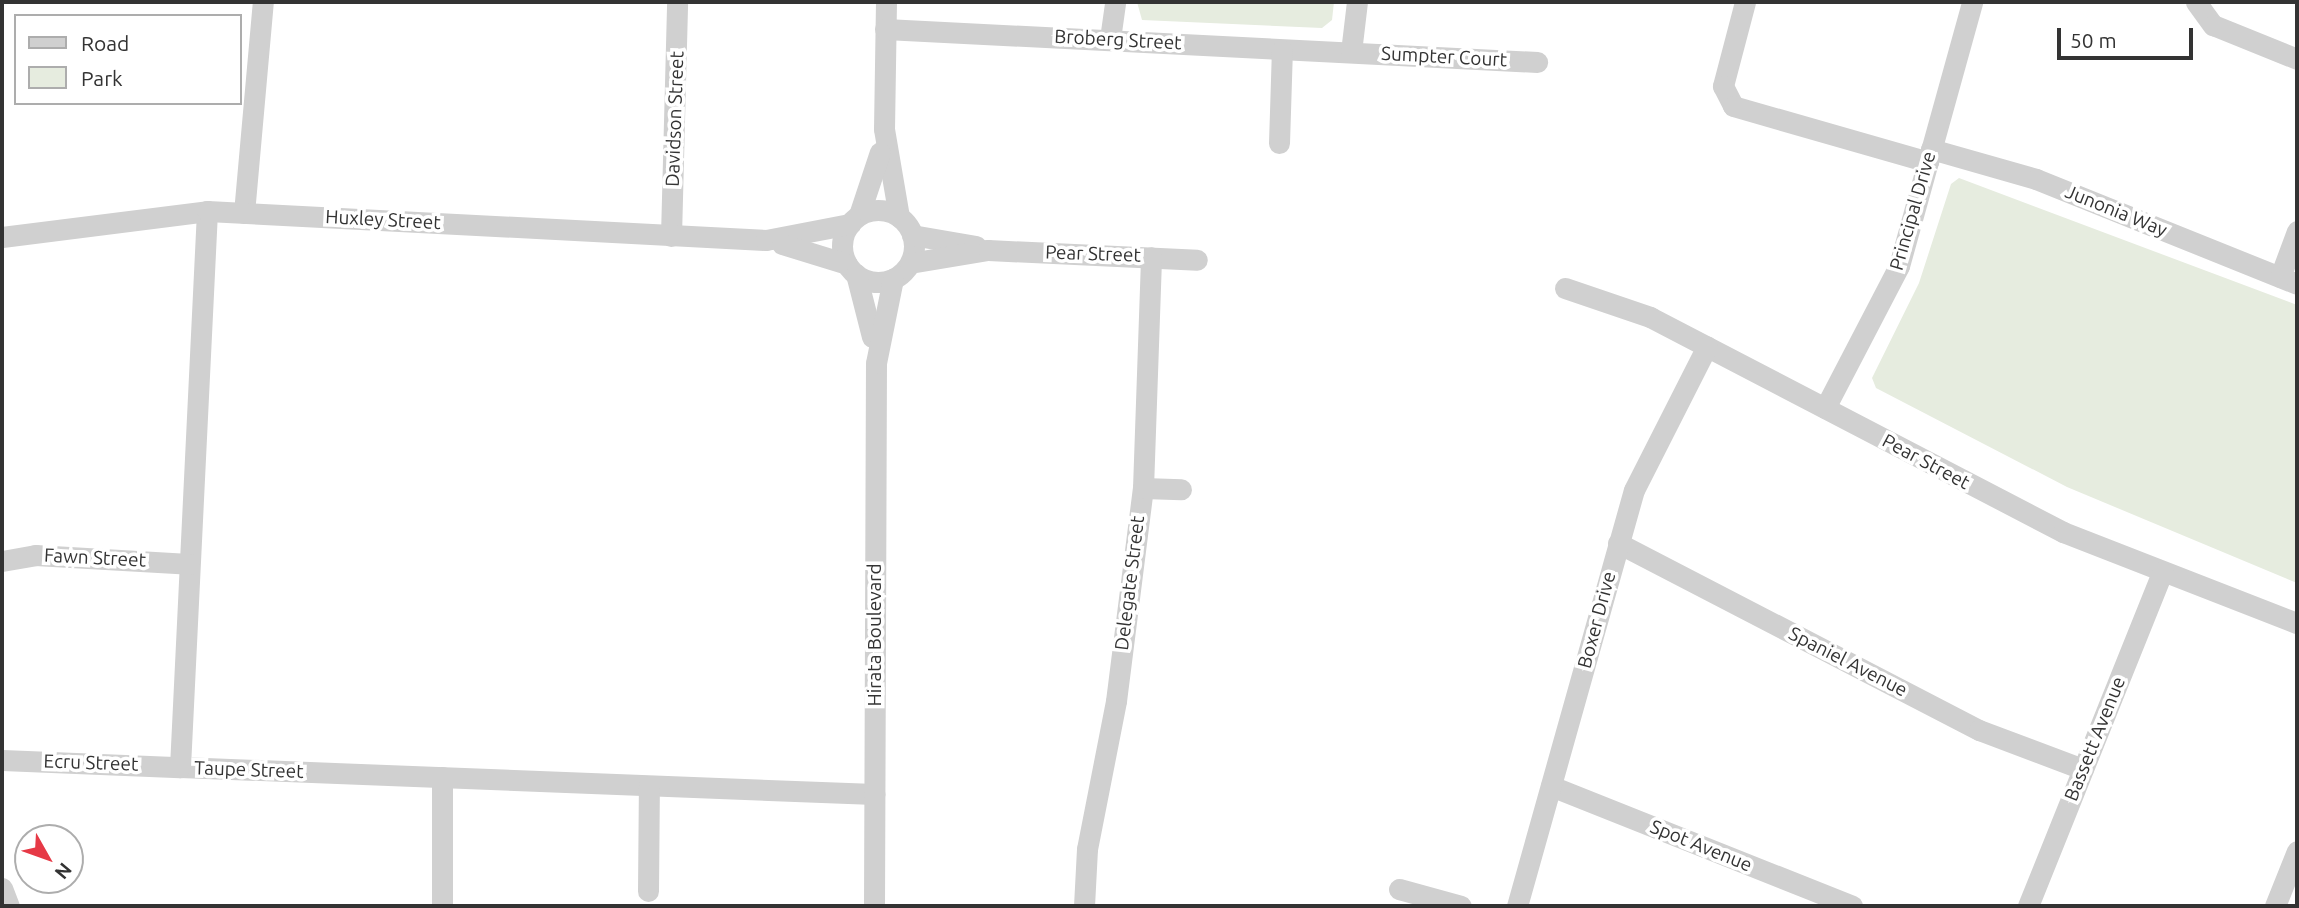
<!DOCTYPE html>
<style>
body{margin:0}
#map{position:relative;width:2299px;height:908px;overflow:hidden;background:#fff;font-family:Ubuntu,sans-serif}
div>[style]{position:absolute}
.green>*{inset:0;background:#e6ecdf}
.minor>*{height:21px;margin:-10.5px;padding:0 10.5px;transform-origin:10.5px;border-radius:10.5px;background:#d0d0d0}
.minor>.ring{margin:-10.5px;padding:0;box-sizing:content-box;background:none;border:21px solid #d0d0d0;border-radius:50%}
span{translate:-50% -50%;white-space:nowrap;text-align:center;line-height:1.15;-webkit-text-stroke:7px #fff;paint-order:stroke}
.street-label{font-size:19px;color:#333}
.frame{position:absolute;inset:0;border:4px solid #333;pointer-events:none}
.legend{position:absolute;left:14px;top:14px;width:228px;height:91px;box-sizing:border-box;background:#fff;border:2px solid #adadad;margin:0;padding:9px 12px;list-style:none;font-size:21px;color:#333}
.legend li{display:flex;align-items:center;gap:14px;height:35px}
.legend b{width:35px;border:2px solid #adadad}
.north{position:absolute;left:14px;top:824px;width:70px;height:70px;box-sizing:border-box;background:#fff;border:2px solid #adadad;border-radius:50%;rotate:130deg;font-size:19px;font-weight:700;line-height:28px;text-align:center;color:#333}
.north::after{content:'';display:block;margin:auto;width:24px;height:32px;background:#e63946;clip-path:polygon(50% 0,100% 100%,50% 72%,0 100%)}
.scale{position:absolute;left:2057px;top:28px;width:136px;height:32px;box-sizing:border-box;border:4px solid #333;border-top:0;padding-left:9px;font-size:21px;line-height:24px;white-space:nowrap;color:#333;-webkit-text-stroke:5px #fff;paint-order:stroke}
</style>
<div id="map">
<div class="green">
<div style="clip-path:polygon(1137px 2px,1334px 2px,1332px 20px,1322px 28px,1142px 20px)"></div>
<div style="clip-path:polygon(1959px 178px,2297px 305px,2297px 583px,2067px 487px,1876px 388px,1872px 378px,1919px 283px,1951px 184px)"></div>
</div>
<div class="minor">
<div style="left:886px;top:2px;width:127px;rotate:90.9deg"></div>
<div style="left:884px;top:129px;width:89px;rotate:80.3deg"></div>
<div style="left:1745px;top:2px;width:87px;rotate:104.7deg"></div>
<div style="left:1723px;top:86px;width:22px;rotate:63deg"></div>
<div style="left:1733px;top:106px;width:203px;rotate:16deg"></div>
<div style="left:2196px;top:2px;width:29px;rotate:54deg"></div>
<div style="left:2213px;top:25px;width:91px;rotate:22deg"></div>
<div style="left:885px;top:29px;width:653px;rotate:2.9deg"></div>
<div style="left:1110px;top:39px;width:37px;rotate:-82deg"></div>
<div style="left:1351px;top:52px;width:50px;rotate:-83.2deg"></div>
<div style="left:1279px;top:143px;width:93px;rotate:-88.2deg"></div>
<div style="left:1931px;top:149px;width:109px;rotate:15.9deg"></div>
<div style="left:2036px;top:179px;width:281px;rotate:21.9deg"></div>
<div class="ring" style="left:842px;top:210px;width:51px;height:51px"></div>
<div style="left:207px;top:211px;width:557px;rotate:92.78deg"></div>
<div style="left:180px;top:767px;width:695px;rotate:2.23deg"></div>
<div style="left:244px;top:213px;width:212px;rotate:-84.9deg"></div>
<div style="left:859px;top:215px;width:66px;rotate:-71.6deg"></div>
<div style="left:912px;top:235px;width:65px;rotate:9.8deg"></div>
<div style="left:671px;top:236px;width:234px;rotate:-88.5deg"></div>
<div style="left:2px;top:237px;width:207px;rotate:-7.2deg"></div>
<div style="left:207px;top:211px;width:560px;rotate:2.97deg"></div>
<div style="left:766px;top:240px;width:86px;rotate:-10.8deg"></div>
<div style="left:782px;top:244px;width:68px;rotate:17.1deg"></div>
<div style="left:910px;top:263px;width:79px;rotate:-9.5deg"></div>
<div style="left:988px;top:250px;width:209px;rotate:2.7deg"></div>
<div style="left:856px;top:274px;width:65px;rotate:75.7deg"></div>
<div style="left:2280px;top:277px;width:49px;rotate:-69.7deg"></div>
<div style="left:1565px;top:288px;width:90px;rotate:18.8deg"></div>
<div style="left:1650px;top:317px;width:466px;rotate:27.5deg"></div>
<div style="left:2063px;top:532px;width:251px;rotate:21.3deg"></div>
<div style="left:1825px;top:408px;width:160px;rotate:-62.5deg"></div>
<div style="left:1899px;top:266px;width:274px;rotate:-74.5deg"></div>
<div style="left:1143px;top:488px;width:38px;rotate:2deg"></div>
<div style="left:1618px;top:543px;width:407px;rotate:27.4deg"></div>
<div style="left:1979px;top:730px;width:111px;rotate:20.6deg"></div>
<div style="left:2px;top:561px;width:34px;rotate:-10deg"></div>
<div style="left:35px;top:555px;width:154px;rotate:3.3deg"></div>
<div style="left:2px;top:760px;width:178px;rotate:2.3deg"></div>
<div style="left:1551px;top:786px;width:324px;rotate:21.7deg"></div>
<div style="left:2px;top:888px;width:19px;rotate:69deg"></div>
<div style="left:1399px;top:889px;width:64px;rotate:15.3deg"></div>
<div style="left:648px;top:891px;width:105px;rotate:-89.5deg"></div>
<div style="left:442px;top:906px;width:129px;rotate:-90deg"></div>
<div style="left:874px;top:906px;width:543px;rotate:-89.79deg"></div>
<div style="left:876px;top:363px;width:86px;rotate:-78.6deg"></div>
<div style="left:1084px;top:906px;width:57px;rotate:-87deg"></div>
<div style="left:1087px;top:849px;width:151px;rotate:-78.9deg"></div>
<div style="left:1116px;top:701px;width:215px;rotate:-82.8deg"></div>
<div style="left:1143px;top:488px;width:231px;rotate:-88deg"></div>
<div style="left:1517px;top:906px;width:432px;rotate:-74.3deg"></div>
<div style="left:1634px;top:490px;width:161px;rotate:-63.1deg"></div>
<div style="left:2028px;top:906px;width:360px;rotate:-68.1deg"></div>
<div style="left:2275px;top:906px;width:59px;rotate:-68.2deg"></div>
</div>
<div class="street-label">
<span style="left:1118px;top:40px;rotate:3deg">Broberg Street</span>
<span style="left:1444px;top:57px;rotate:3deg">Sumpter Court</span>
<span style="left:675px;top:119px;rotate:-88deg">Davidson Street</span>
<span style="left:1913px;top:211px;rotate:-74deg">Principal Drive</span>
<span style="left:2116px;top:211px;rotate:22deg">Junonia Way</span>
<span style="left:383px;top:220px;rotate:3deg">Huxley Street</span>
<span style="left:1093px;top:254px;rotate:2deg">Pear Street</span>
<span style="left:1926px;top:462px;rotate:28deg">Pear Street</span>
<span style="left:95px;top:558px;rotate:3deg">Fawn Street</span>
<span style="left:1130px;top:583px;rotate:-83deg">Delegate Street</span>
<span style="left:1597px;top:620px;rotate:-75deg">Boxer Drive</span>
<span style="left:875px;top:635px;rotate:-90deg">Hirata Boulevard</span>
<span style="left:1848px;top:662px;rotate:27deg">Spaniel Avenue</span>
<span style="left:2095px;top:739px;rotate:-68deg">Bassett Avenue</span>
<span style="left:91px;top:763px;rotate:2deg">Ecru Street</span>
<span style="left:249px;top:770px;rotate:2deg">Taupe Street</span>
<span style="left:1701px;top:846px;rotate:22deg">Spot Avenue</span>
</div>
<div class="frame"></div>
<ul class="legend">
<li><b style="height:9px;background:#d0d0d0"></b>Road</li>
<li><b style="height:19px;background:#e6ecdf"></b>Park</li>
</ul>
<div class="north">N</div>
<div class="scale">50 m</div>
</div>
